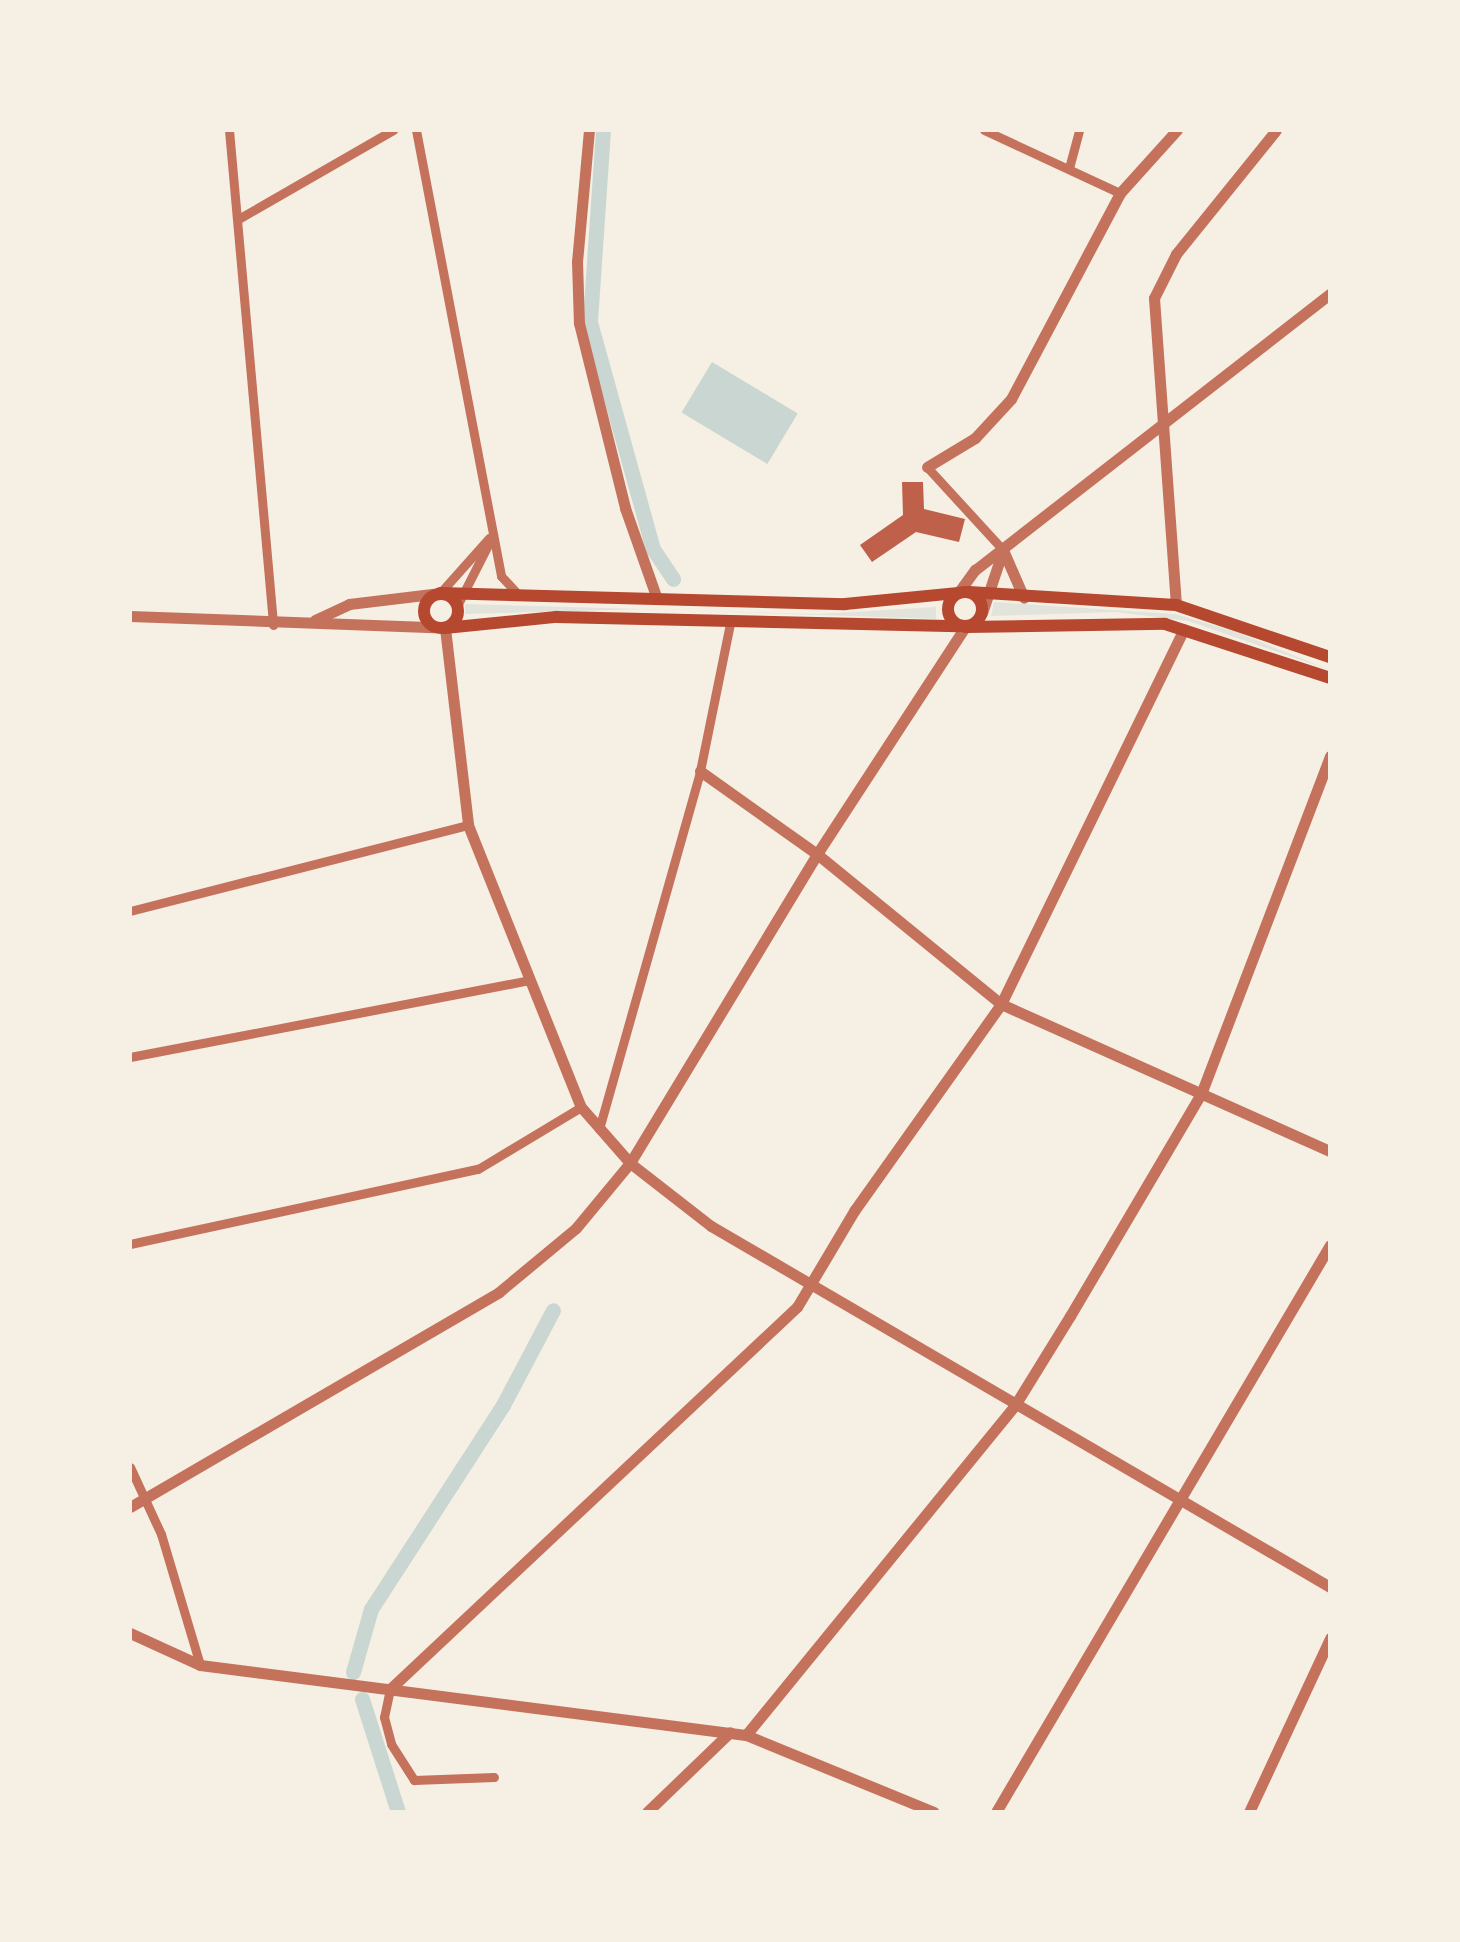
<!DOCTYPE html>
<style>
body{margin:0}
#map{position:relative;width:1460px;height:1942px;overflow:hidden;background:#f6efe4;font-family:"PT Sans",sans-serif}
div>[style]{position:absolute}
.green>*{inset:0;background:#e2e4dc}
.water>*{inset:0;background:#c9d6d2;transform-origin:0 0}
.canal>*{height:15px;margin:-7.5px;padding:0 7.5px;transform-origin:7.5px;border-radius:7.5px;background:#c9d6d2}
.building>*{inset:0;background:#bf614a}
.minor>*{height:9px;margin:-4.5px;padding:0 4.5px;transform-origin:4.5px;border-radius:4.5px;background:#c5725c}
.tertiary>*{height:11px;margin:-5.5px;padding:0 5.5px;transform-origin:5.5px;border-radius:5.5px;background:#c5725c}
.secondary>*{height:12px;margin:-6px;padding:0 6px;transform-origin:6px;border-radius:6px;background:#b5482f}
.secondary>.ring{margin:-6px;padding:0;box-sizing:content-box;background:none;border:12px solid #b5482f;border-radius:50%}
span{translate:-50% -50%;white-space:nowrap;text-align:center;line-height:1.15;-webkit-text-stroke:9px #f6efe4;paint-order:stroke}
.frame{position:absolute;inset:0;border:132px solid #f6efe4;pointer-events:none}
</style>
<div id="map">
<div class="green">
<div style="clip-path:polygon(994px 602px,1175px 614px,1234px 631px,1330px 670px,1188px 621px,1116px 612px,991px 616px)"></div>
<div style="clip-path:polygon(465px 604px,818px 614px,936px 607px,936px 619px,651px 609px,465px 614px)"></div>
</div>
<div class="water">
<div style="left:712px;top:362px;width:100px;height:59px;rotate:31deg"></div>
</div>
<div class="canal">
<div style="left:603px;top:130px;width:192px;rotate:93.9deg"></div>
<div style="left:590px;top:322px;width:236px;rotate:74.5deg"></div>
<div style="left:653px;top:549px;width:36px;rotate:56deg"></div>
<div style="left:353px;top:1672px;width:66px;rotate:-74.1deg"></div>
<div style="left:371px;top:1609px;width:243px;rotate:-57.1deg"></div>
<div style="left:503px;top:1405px;width:107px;rotate:-62.2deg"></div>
<div style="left:362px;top:1699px;width:119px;rotate:72.3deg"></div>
</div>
<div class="building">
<div style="clip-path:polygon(902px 482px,923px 482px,924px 509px,965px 519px,959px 542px,916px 532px,872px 562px,860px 545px,903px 515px)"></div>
</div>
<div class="minor">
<div style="left:229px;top:130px;width:497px;rotate:84.9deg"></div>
<div style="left:416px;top:130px;width:454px;rotate:79.2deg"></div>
<div style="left:501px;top:576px;width:23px;rotate:47deg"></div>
<div style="left:984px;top:130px;width:150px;rotate:24.9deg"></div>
<div style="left:1069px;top:168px;width:39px;rotate:-75deg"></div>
<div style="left:240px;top:218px;width:177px;rotate:-29.9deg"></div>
<div style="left:927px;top:467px;width:113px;rotate:47.5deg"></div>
<div style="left:440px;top:593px;width:74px;rotate:-48.3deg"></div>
<div style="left:457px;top:606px;width:80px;rotate:-63.1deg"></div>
<div style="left:130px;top:911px;width:349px;rotate:-14.3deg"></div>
<div style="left:130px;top:1057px;width:405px;rotate:-10.9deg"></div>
<div style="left:599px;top:1129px;width:372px;rotate:-74.2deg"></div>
<div style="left:700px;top:771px;width:150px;rotate:-78.5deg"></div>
<div style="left:130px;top:1244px;width:356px;rotate:-12.2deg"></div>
<div style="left:478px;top:1169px;width:120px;rotate:-31deg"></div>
<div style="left:130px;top:1467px;width:74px;rotate:65.2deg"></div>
<div style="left:161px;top:1534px;width:137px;rotate:73.4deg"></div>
<div style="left:390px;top:1689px;width:29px;rotate:102deg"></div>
<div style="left:384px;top:1717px;width:28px;rotate:75deg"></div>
<div style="left:391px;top:1744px;width:43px;rotate:57.4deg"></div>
<div style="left:414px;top:1780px;width:80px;rotate:-2.1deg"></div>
</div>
<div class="tertiary">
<div style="left:589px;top:130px;width:132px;rotate:95.2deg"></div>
<div style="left:577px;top:261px;width:62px;rotate:88.2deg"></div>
<div style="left:579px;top:323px;width:191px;rotate:76deg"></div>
<div style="left:625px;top:508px;width:93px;rotate:70.6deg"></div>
<div style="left:927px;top:467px;width:56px;rotate:-31.1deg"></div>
<div style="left:975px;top:438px;width:53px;rotate:-47.3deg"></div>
<div style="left:1011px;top:399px;width:233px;rotate:-62.1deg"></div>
<div style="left:1120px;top:193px;width:85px;rotate:-47.9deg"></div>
<div style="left:1003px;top:550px;width:52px;rotate:66.4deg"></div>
<div style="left:958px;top:593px;width:29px;rotate:-54deg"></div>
<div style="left:975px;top:570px;width:450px;rotate:-37.9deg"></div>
<div style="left:1176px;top:605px;width:308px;rotate:-94.1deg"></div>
<div style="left:1154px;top:298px;width:49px;rotate:-63.4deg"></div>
<div style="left:1176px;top:254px;width:159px;rotate:-51.1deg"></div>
<div style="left:982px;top:613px;width:66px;rotate:-71.6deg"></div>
<div style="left:130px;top:616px;width:304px;rotate:2.1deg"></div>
<div style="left:315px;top:620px;width:38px;rotate:-25deg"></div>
<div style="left:349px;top:604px;width:92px;rotate:-6.9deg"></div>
<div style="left:445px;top:628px;width:198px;rotate:83.3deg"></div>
<div style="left:468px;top:825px;width:304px;rotate:68.2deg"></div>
<div style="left:581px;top:1107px;width:74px;rotate:48.8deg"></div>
<div style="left:630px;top:1163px;width:103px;rotate:37.9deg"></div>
<div style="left:711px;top:1226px;width:717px;rotate:30.25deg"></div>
<div style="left:700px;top:771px;width:143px;rotate:35.4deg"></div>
<div style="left:817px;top:854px;width:237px;rotate:39.2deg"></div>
<div style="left:1001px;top:1004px;width:360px;rotate:24.1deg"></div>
<div style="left:130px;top:1507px;width:427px;rotate:-30.2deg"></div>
<div style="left:499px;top:1292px;width:100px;rotate:-39.7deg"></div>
<div style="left:576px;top:1228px;width:85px;rotate:-50.3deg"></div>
<div style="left:630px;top:1163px;width:361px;rotate:-58.8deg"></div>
<div style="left:817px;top:854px;width:271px;rotate:-56.9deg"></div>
<div style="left:130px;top:1633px;width:77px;rotate:24.6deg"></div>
<div style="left:200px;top:1665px;width:550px;rotate:7.31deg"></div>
<div style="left:746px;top:1735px;width:203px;rotate:22.3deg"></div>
<div style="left:390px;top:1689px;width:558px;rotate:-43.19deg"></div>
<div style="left:797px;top:1307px;width:112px;rotate:-59.3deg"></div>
<div style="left:854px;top:1211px;width:254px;rotate:-54.6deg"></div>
<div style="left:1001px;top:1004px;width:417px;rotate:-64deg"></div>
<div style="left:746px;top:1735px;width:426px;rotate:-50.8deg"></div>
<div style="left:1015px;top:1405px;width:105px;rotate:-58.3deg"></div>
<div style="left:1070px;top:1316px;width:258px;rotate:-59.5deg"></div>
<div style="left:1201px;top:1094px;width:362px;rotate:-69.1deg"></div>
<div style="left:647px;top:1812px;width:115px;rotate:-43.9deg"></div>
<div style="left:996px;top:1812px;width:658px;rotate:-59.5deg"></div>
<div style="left:1249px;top:1812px;width:192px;rotate:-65deg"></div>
</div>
<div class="secondary">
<div class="ring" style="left:948px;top:592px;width:22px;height:22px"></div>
<div style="left:969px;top:592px;width:207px;rotate:3.6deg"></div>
<div style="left:1176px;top:605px;width:163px;rotate:18.7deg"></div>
<div style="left:440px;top:593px;width:405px;rotate:1.6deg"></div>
<div style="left:845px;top:604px;width:114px;rotate:-5.6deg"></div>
<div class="ring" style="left:424px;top:594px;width:22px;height:22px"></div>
<div style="left:965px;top:627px;width:200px;rotate:-0.9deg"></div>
<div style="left:1165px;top:624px;width:174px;rotate:18.1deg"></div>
<div style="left:445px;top:628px;width:112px;rotate:-5.7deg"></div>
<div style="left:556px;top:617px;width:403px;rotate:1.3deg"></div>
</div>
<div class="frame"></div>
</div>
